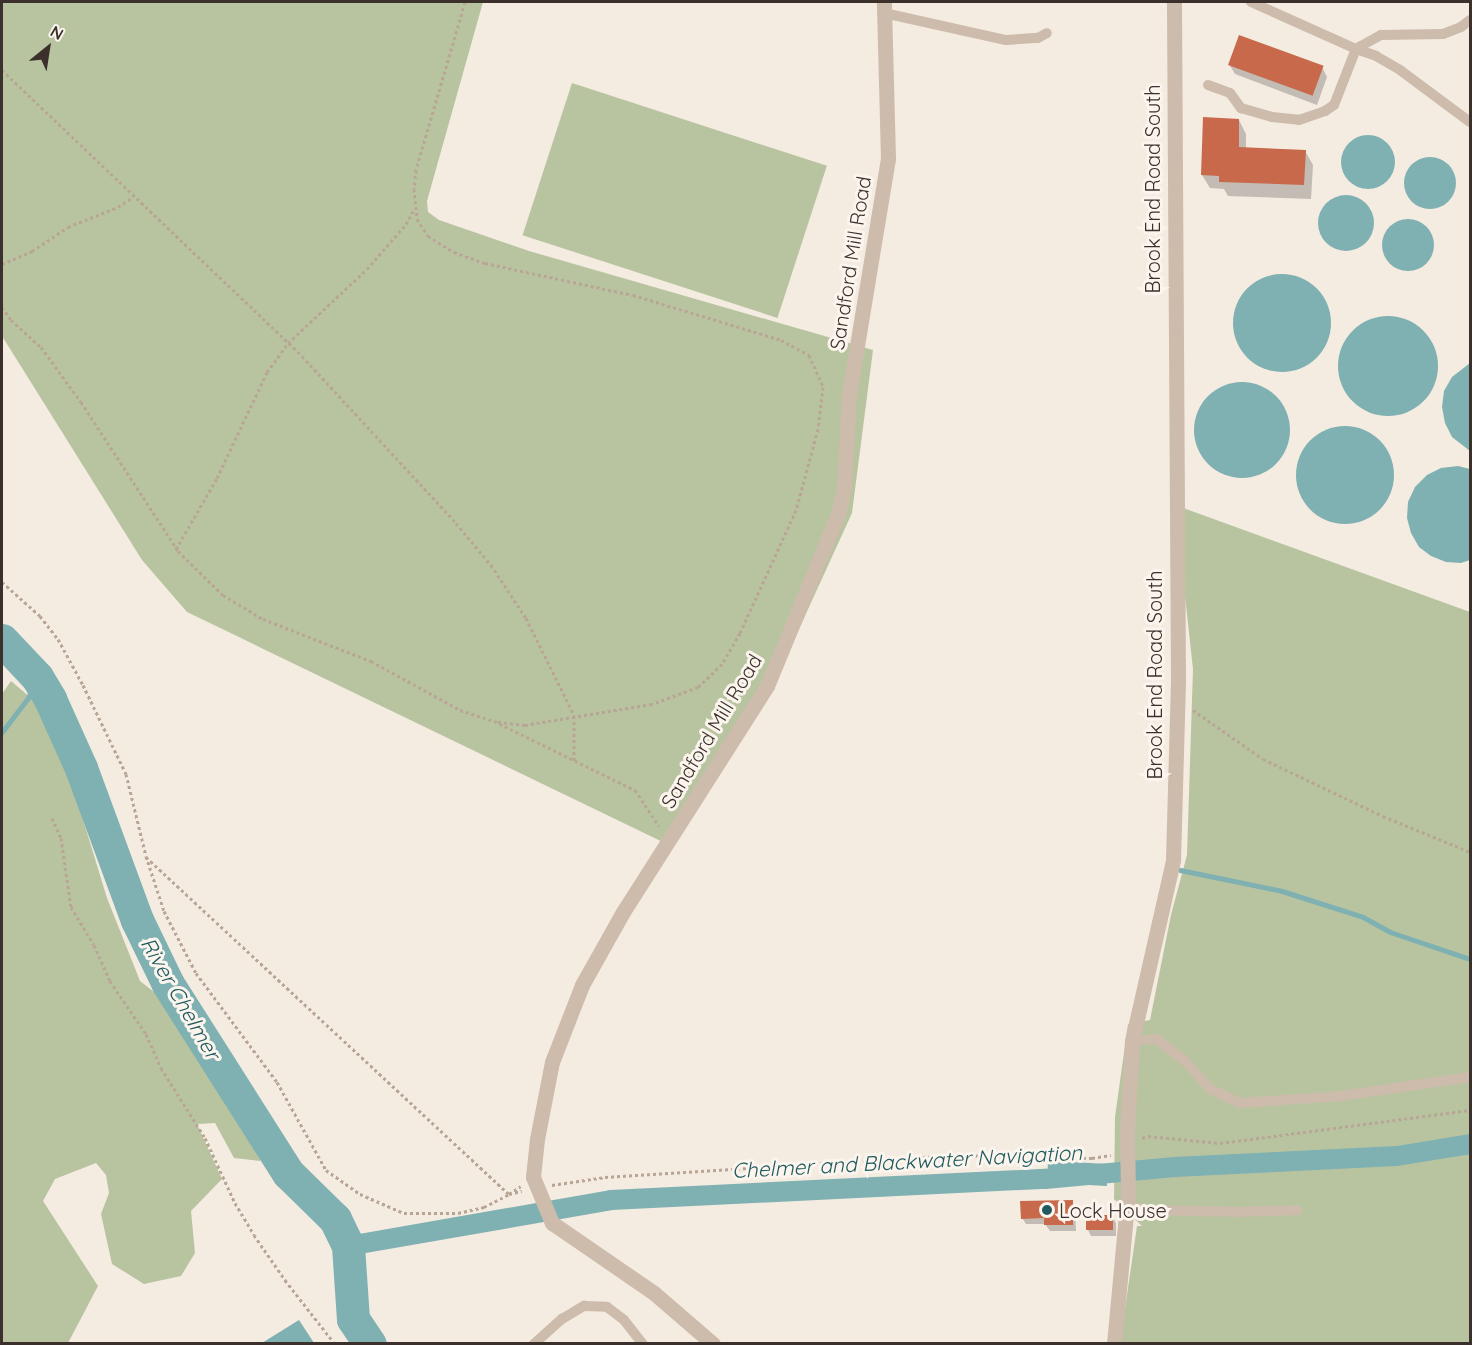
<!DOCTYPE html>
<style>
body{margin:0}
#map{position:relative;width:1472px;height:1345px;overflow:hidden;background:#f4ebe1;font-family:Quicksand,sans-serif}
div>[style]{position:absolute}
.green>*{inset:0;background:#b8c4a0;transform-origin:0 0}
.water>*{inset:0;background:#7fb0b2;transform-origin:0 0}
.round{border-radius:50%}
.shadow>*{inset:0;background:#0003}
.stream>*{height:5px;margin:-2.5px;padding:0 2.5px;transform-origin:2.5px;border-radius:2.5px;background:#7fb0b2}
.canal>*{height:20px;margin:-10px;padding:0 10px;transform-origin:10px;border-radius:10px;background:#7fb0b2}
.river>*{height:33px;margin:-16.5px;padding:0 16.5px;transform-origin:16.5px;border-radius:16.5px;background:#7fb0b2}
.building>*{inset:0;background:#c8694b;transform-origin:0 0}
.path>*{height:3px;margin-top:-1.5px;transform-origin:0;background:repeating-linear-gradient(90deg,#b9a596 0 3px,transparent 0 6px)}
.lane>*{height:10px;margin:-5px;padding:0 5px;transform-origin:5px;border-radius:5px;background:#cdbbac}
.street>*{height:15px;margin:-7.5px;padding:0 7.5px;transform-origin:7.5px;border-radius:7.5px;background:#cdbbac}
.dots>*{width:16px;height:16px;translate:-50% -50%;box-sizing:border-box;border:3px solid #fbf5ee;border-radius:50%}
span{translate:-50% -50%;white-space:nowrap;text-align:center;line-height:1.15;-webkit-text-stroke:6px #fbf5ee;paint-order:stroke}
.street-label{font-size:20px;color:#3b302b}
.poi-label{font-size:20px;color:#3b302b}
.left{translate:0 -50%;text-align:left}
.water-label{font-size:21px;color:#1f5a5e;font-style:italic}
.frame{position:absolute;inset:0;border:3px solid #3b302b;pointer-events:none}
.north{position:absolute;left:18px;top:18px;width:60px;height:60px;-webkit-text-stroke:4px #fbf5ee;paint-order:stroke;rotate:30deg;font-size:16px;font-weight:700;line-height:24px;text-align:center;color:#3b302b}
.north::after{content:'';display:block;margin:auto;width:21px;height:27px;background:#3b302b;clip-path:polygon(50% 0,100% 100%,50% 72%,0 100%)}
</style>
<div id="map">
<div class="green">
<div style="clip-path:polygon(2px 2px,483px 2px,427px 201px,428px 212px,439px 220px,529px 251px,873px 350px,852px 513px,772px 688px,669px 845px,187px 612px,142px 560px,2px 336px)"></div>
<div style="left:572px;top:83px;width:268px;height:160px;rotate:18deg"></div>
<div style="clip-path:polygon(1175px 505px,1470px 612px,1470px 1343px,1120px 1343px,1137px 1226px,1142px 1226px,1114px 1199px,1115px 1117px,1128px 1024px,1150px 1020px,1171px 915px,1187px 855px,1193px 669px)"></div>
<div style="clip-path:polygon(11px 681px,51px 715px,107px 898px,140px 981px,158px 995px,187px 1032px,211px 1073px,262px 1143px,260px 1161px,234px 1158px,215px 1123px,197px 1124px,222px 1179px,191px 1211px,195px 1253px,181px 1276px,144px 1284px,112px 1264px,101px 1214px,109px 1193px,106px 1175px,96px 1163px,55px 1179px,43px 1201px,98px 1286px,68px 1343px,2px 1343px,2px 694px)"></div>
</div>
<div class="water">
<div class="round" style="left:1341px;top:135px;width:54px;height:54px"></div>
<div class="round" style="left:1404px;top:157px;width:52px;height:52px"></div>
<div class="round" style="left:1318px;top:195px;width:56px;height:56px"></div>
<div class="round" style="left:1382px;top:219px;width:52px;height:52px"></div>
<div class="round" style="left:1233px;top:274px;width:98px;height:98px"></div>
<div class="round" style="left:1338px;top:316px;width:100px;height:100px"></div>
<div style="clip-path:polygon(1470px 363px,1470px 451px,1452px 437px,1445px 423px,1442px 407px,1444px 391px,1452px 377px)"></div>
<div class="round" style="left:1194px;top:382px;width:96px;height:96px"></div>
<div class="round" style="left:1296px;top:426px;width:98px;height:98px"></div>
<div style="clip-path:polygon(1458px 466px,1470px 469px,1470px 560px,1461px 563px,1446px 562px,1431px 556px,1419px 547px,1411px 533px,1407px 518px,1408px 502px,1415px 487px,1427px 475px,1441px 468px)"></div>
<div style="left:1108px;top:1164px;width:22px;height:60px;rotate:93deg"></div>
<div style="clip-path:polygon(299px 1320px,314px 1343px,262px 1343px)"></div>
</div>
<div class="shadow">
<div style="clip-path:polygon(1229px 64px,1322px 67px,1327px 77px,1317px 105px,1235px 74px)"></div>
<div style="clip-path:polygon(1239px 120px,1246px 134px,1246px 149px,1305px 151px,1313px 165px,1311px 199px,1228px 196px,1224px 189px,1210px 188px,1202px 175px)"></div>
<div style="clip-path:polygon(1072px 1202px,1075px 1208px,1076px 1231px,1050px 1231px,1045px 1224px,1026px 1224px,1022px 1218px)"></div>
<div style="clip-path:polygon(1112px 1216px,1116px 1223px,1116px 1236px,1091px 1236px,1088px 1230px)"></div>
</div>
<div class="stream">
<div style="left:2px;top:732px;width:43px;rotate:-52.6deg"></div>
<div style="left:28px;top:698px;width:23px;rotate:-67deg"></div>
<div style="left:1180px;top:870px;width:104px;rotate:11.6deg"></div>
<div style="left:1282px;top:891px;width:85px;rotate:17.8deg"></div>
<div style="left:1363px;top:917px;width:31px;rotate:29deg"></div>
<div style="left:1390px;top:932px;width:84px;rotate:18.6deg"></div>
</div>
<div class="canal">
<div style="left:348px;top:1246px;width:267px;rotate:-9.9deg"></div>
<div style="left:611px;top:1200px;width:435px;rotate:-2.8deg"></div>
<div style="left:1045px;top:1179px;width:130px;rotate:-5.3deg"></div>
<div style="left:1174px;top:1167px;width:223px;rotate:-2.8deg"></div>
<div style="left:1397px;top:1156px;width:74px;rotate:-9.3deg"></div>
</div>
<div class="river">
<div style="left:2px;top:640px;width:51px;rotate:46.6deg"></div>
<div style="left:37px;top:677px;width:26px;rotate:59deg"></div>
<div style="left:50px;top:699px;width:76px;rotate:65.8deg"></div>
<div style="left:81px;top:768px;width:162px;rotate:69.8deg"></div>
<div style="left:137px;top:920px;width:71px;rotate:64.2deg"></div>
<div style="left:168px;top:984px;width:224px;rotate:57.6deg"></div>
<div style="left:288px;top:1173px;width:66px;rotate:44.4deg"></div>
<div style="left:335px;top:1219px;width:30px;rotate:64deg"></div>
<div style="left:348px;top:1246px;width:73px;rotate:86.1deg"></div>
<div style="left:353px;top:1319px;width:30px;rotate:56deg"></div>
</div>
<div class="building">
<div style="left:1239px;top:35px;width:90px;height:32px;rotate:20deg"></div>
<div style="clip-path:polygon(1203px 117px,1239px 119px,1239px 147px,1306px 150px,1304px 185px,1219px 182px,1219px 176px,1201px 175px)"></div>
<div style="clip-path:polygon(1073px 1200px,1073px 1225px,1044px 1225px,1044px 1218px,1021px 1219px,1020px 1201px)"></div>
<div style="left:1086px;top:1215px;width:27px;height:15px"></div>
</div>
<div class="path">
<div style="left:465px;top:2px;width:175px;rotate:106.3deg"></div>
<div style="left:416px;top:170px;width:19px;rotate:96deg"></div>
<div style="left:414px;top:189px;width:30px;rotate:84deg"></div>
<div style="left:417px;top:219px;width:20px;rotate:57deg"></div>
<div style="left:428px;top:236px;width:31px;rotate:32deg"></div>
<div style="left:454px;top:252px;width:33px;rotate:20deg"></div>
<div style="left:485px;top:263px;width:151px;rotate:12.2deg"></div>
<div style="left:633px;top:295px;width:155px;rotate:16.9deg"></div>
<div style="left:781px;top:340px;width:32px;rotate:28deg"></div>
<div style="left:809px;top:355px;width:35px;rotate:66deg"></div>
<div style="left:823px;top:387px;width:42px;rotate:96.8deg"></div>
<div style="left:818px;top:429px;width:84px;rotate:105.2deg"></div>
<div style="left:796px;top:510px;width:135px;rotate:114.5deg"></div>
<div style="left:740px;top:633px;width:36px;rotate:120deg"></div>
<div style="left:722px;top:664px;width:33px;rotate:136deg"></div>
<div style="left:698px;top:687px;width:49px;rotate:159.7deg"></div>
<div style="left:652px;top:704px;width:129px;rotate:170.6deg"></div>
<div style="left:525px;top:725px;width:31px;rotate:-173deg"></div>
<div style="left:2px;top:70px;width:414px;rotate:43.6deg"></div>
<div style="left:302px;top:356px;width:227px;rotate:47.3deg"></div>
<div style="left:456px;top:523px;width:55px;rotate:50.2deg"></div>
<div style="left:491px;top:565px;width:64px;rotate:56.6deg"></div>
<div style="left:526px;top:618px;width:108px;rotate:63.7deg"></div>
<div style="left:574px;top:715px;width:47px;rotate:90deg"></div>
<div style="left:2px;top:264px;width:33px;rotate:-23deg"></div>
<div style="left:32px;top:251px;width:43px;rotate:-33.7deg"></div>
<div style="left:68px;top:227px;width:54px;rotate:-21.8deg"></div>
<div style="left:118px;top:207px;width:18px;rotate:-34deg"></div>
<div style="left:2px;top:307px;width:16px;rotate:55deg"></div>
<div style="left:11px;top:320px;width:40px;rotate:42deg"></div>
<div style="left:41px;top:347px;width:68px;rotate:54deg"></div>
<div style="left:81px;top:402px;width:178px;rotate:56.9deg"></div>
<div style="left:178px;top:551px;width:63px;rotate:44.4deg"></div>
<div style="left:223px;top:595px;width:47px;rotate:31deg"></div>
<div style="left:263px;top:619px;width:116px;rotate:21.3deg"></div>
<div style="left:371px;top:661px;width:102px;rotate:28.8deg"></div>
<div style="left:460px;top:710px;width:36px;rotate:18deg"></div>
<div style="left:494px;top:721px;width:157px;rotate:26.1deg"></div>
<div style="left:635px;top:790px;width:43px;rotate:56.3deg"></div>
<div style="left:176px;top:549px;width:82px;rotate:-60deg"></div>
<div style="left:217px;top:478px;width:117px;rotate:-64.7deg"></div>
<div style="left:267px;top:372px;width:36px;rotate:-54deg"></div>
<div style="left:288px;top:343px;width:108px;rotate:-43.1deg"></div>
<div style="left:367px;top:269px;width:60px;rotate:-49.1deg"></div>
<div style="left:406px;top:224px;width:18px;rotate:-61deg"></div>
<div style="left:2px;top:582px;width:51px;rotate:41.8deg"></div>
<div style="left:40px;top:616px;width:29px;rotate:52deg"></div>
<div style="left:58px;top:639px;width:52px;rotate:61.5deg"></div>
<div style="left:83px;top:685px;width:99px;rotate:64.2deg"></div>
<div style="left:126px;top:774px;width:84px;rotate:76.3deg"></div>
<div style="left:146px;top:856px;width:58px;rotate:71.9deg"></div>
<div style="left:164px;top:911px;width:70px;rotate:62.7deg"></div>
<div style="left:196px;top:973px;width:136px;rotate:53.4deg"></div>
<div style="left:277px;top:1082px;width:101px;rotate:60.9deg"></div>
<div style="left:326px;top:1170px;width:42px;rotate:35.2deg"></div>
<div style="left:360px;top:1194px;width:48px;rotate:23.4deg"></div>
<div style="left:404px;top:1213px;width:54px"></div>
<div style="left:458px;top:1213px;width:27px;rotate:-13deg"></div>
<div style="left:484px;top:1207px;width:28px;rotate:-27deg"></div>
<div style="left:509px;top:1194px;width:13px;rotate:-13deg"></div>
<div style="left:1193px;top:710px;width:85px;rotate:35deg"></div>
<div style="left:1263px;top:759px;width:133px;rotate:25.4deg"></div>
<div style="left:1383px;top:816px;width:94px;rotate:22.5deg"></div>
<div style="left:52px;top:818px;width:22px;rotate:66deg"></div>
<div style="left:61px;top:838px;width:70px;rotate:81.8deg"></div>
<div style="left:71px;top:907px;width:44px;rotate:58.8deg"></div>
<div style="left:94px;top:945px;width:39px;rotate:66deg"></div>
<div style="left:110px;top:981px;width:64px;rotate:55.8deg"></div>
<div style="left:146px;top:1034px;width:37px;rotate:66deg"></div>
<div style="left:161px;top:1068px;width:83px;rotate:57.8deg"></div>
<div style="left:205px;top:1138px;width:72px;rotate:65.2deg"></div>
<div style="left:235px;top:1203px;width:37px;rotate:59deg"></div>
<div style="left:254px;top:1235px;width:55px;rotate:55.4deg"></div>
<div style="left:285px;top:1280px;width:81px;rotate:52deg"></div>
<div style="left:146px;top:857px;width:495px;rotate:42.9deg"></div>
<div style="left:509px;top:1194px;width:14px;rotate:-34deg"></div>
<div style="left:1142px;top:1138px;width:6px;rotate:-18deg"></div>
<div style="left:1148px;top:1136px;width:72px;rotate:5.6deg"></div>
<div style="left:1220px;top:1143px;width:252px;rotate:-7.5deg"></div>
<div style="left:552px;top:1185px;width:54px;rotate:-8.6deg"></div>
<div style="left:605px;top:1177px;width:347px;rotate:-3.6deg"></div>
<div style="left:951px;top:1155px;width:141px;rotate:1.2deg"></div>
<div style="left:1092px;top:1158px;width:19px;rotate:-9deg"></div>
</div>
<div class="lane">
<div style="left:1251px;top:2px;width:115px;rotate:24.1deg"></div>
<div style="left:1356px;top:49px;width:21px;rotate:19deg"></div>
<div style="left:1376px;top:56px;width:28px;rotate:30deg"></div>
<div style="left:1400px;top:70px;width:87px;rotate:36.6deg"></div>
<div style="left:884px;top:13px;width:125px;rotate:12.5deg"></div>
<div style="left:1006px;top:40px;width:32px;rotate:-4deg"></div>
<div style="left:1038px;top:38px;width:10px;rotate:-29deg"></div>
<div style="left:1208px;top:85px;width:23px;rotate:20deg"></div>
<div style="left:1230px;top:93px;width:19px;rotate:54deg"></div>
<div style="left:1241px;top:108px;width:32px;rotate:16deg"></div>
<div style="left:1272px;top:117px;width:27px;rotate:6deg"></div>
<div style="left:1299px;top:120px;width:28px;rotate:-19deg"></div>
<div style="left:1325px;top:111px;width:11px;rotate:-34deg"></div>
<div style="left:1334px;top:105px;width:60px;rotate:-68.6deg"></div>
<div style="left:1356px;top:49px;width:6px;rotate:-31deg"></div>
<div style="left:1361px;top:46px;width:23px;rotate:-29deg"></div>
<div style="left:1381px;top:35px;width:62px;rotate:-0.9deg"></div>
<div style="left:1443px;top:34px;width:19px;rotate:-21deg"></div>
<div style="left:1461px;top:27px;width:11px;rotate:-38deg"></div>
<div style="left:1132px;top:1041px;width:24px;rotate:-5deg"></div>
<div style="left:1156px;top:1039px;width:34px;rotate:37deg"></div>
<div style="left:1183px;top:1059px;width:40px;rotate:48deg"></div>
<div style="left:1210px;top:1089px;width:33px;rotate:25deg"></div>
<div style="left:1240px;top:1103px;width:101px;rotate:-4deg"></div>
<div style="left:1341px;top:1096px;width:130px;rotate:-8.4deg"></div>
<div style="left:1127px;top:1205px;width:19px;rotate:16deg"></div>
<div style="left:1145px;top:1210px;width:92px;rotate:1.2deg"></div>
<div style="left:1237px;top:1212px;width:60px;rotate:-1.9deg"></div>
<div style="left:534px;top:1344px;width:38px;rotate:-42deg"></div>
<div style="left:562px;top:1319px;width:26px;rotate:-31deg"></div>
<div style="left:584px;top:1306px;width:23px;rotate:2deg"></div>
<div style="left:607px;top:1307px;width:21px;rotate:37deg"></div>
<div style="left:624px;top:1320px;width:31px;rotate:52deg"></div>
</div>
<div class="street">
<div style="left:713px;top:1344px;width:78px;rotate:-139.2deg"></div>
<div style="left:654px;top:1293px;width:124px;rotate:-145.5deg"></div>
<div style="left:552px;top:1223px;width:50px;rotate:-112.4deg"></div>
<div style="left:533px;top:1177px;width:38px;rotate:-84deg"></div>
<div style="left:537px;top:1139px;width:78px;rotate:-79deg"></div>
<div style="left:552px;top:1062px;width:83px;rotate:-68.7deg"></div>
<div style="left:582px;top:985px;width:84px;rotate:-60.7deg"></div>
<div style="left:623px;top:912px;width:268px;rotate:-57.5deg"></div>
<div style="left:767px;top:686px;width:186px;rotate:-67.6deg"></div>
<div style="left:838px;top:514px;width:26px;rotate:-77deg"></div>
<div style="left:844px;top:489px;width:95px;rotate:-87deg"></div>
<div style="left:849px;top:394px;width:238px;rotate:-80.6deg"></div>
<div style="left:888px;top:159px;width:157px;rotate:-91.5deg"></div>
<div style="left:1114px;top:1344px;width:152px;rotate:-84.7deg"></div>
<div style="left:1128px;top:1193px;width:60px;rotate:-91deg"></div>
<div style="left:1127px;top:1133px;width:92px;rotate:-86.9deg"></div>
<div style="left:1132px;top:1041px;width:186px;rotate:-77.2deg"></div>
<div style="left:1173px;top:860px;width:180px;rotate:-88.4deg"></div>
<div style="left:1178px;top:680px;width:678px;rotate:-90.34deg"></div>
</div>
<div class="dots">
<div style="left:1047px;top:1210px;background:#1f5a5e"></div>
</div>
<div class="street-label">
<span style="left:1152px;top:189px;rotate:-90deg">Brook End Road South</span>
<span style="left:850px;top:263px;rotate:-81deg">Sandford Mill Road</span>
<span style="left:1154px;top:675px;rotate:-90deg">Brook End Road South</span>
<span style="left:711px;top:731px;rotate:-59deg">Sandford Mill Road</span>
</div>
<div class="poi-label">
<span class="left" style="left:1059px;top:1210px">Lock House</span>
</div>
<div class="water-label">
<span style="left:181px;top:998px;rotate:60deg">River Chelmer</span>
<span style="left:907px;top:1161px;rotate:-3deg">Chelmer and Blackwater Navigation</span>
</div>
<div class="frame"></div>
<div class="north">N</div>
</div>
